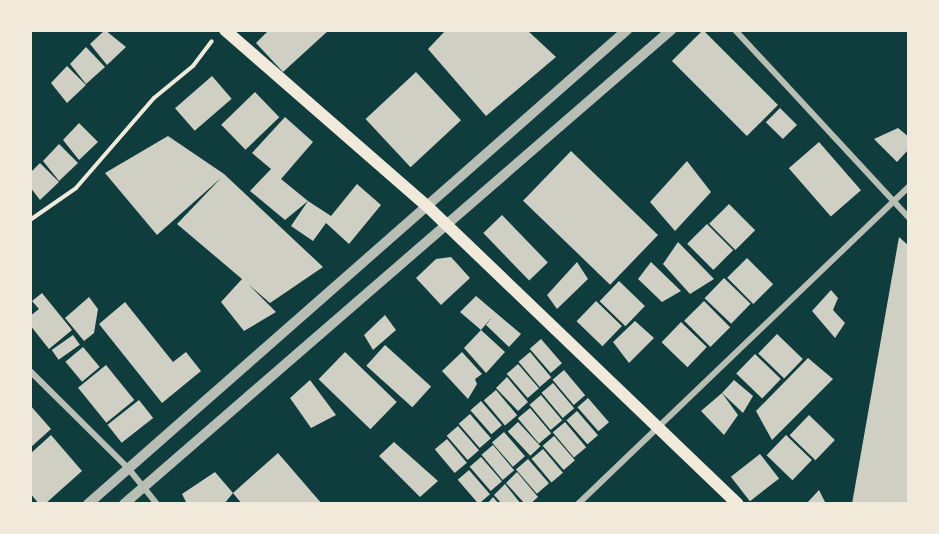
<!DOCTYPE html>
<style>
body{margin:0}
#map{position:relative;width:939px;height:534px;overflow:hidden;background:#0f3d3e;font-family:"Asap Condensed",sans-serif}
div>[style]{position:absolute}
.building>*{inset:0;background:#cfcfc3;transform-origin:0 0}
.path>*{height:4px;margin:-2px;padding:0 2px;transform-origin:2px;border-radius:2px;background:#f1e9da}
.minor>*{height:6px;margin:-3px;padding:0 3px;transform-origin:3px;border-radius:3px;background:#b8beb3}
.tertiary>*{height:10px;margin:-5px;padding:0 5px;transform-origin:5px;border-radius:5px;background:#b8beb3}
.secondary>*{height:12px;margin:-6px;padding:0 6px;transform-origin:6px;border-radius:6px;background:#f1e9da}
span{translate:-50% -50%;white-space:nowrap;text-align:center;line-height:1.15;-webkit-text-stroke:5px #f1e9da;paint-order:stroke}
.frame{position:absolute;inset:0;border:32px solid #f1e9da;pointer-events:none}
</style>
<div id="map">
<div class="building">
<div style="clip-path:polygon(105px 30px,126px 47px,107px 65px,90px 44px)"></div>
<div style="clip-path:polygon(269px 30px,329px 30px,283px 72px,256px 43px)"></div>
<div style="clip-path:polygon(446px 30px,527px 30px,556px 57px,486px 116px,428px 49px)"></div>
<div style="left:703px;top:30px;width:106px;height:44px;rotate:45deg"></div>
<div style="clip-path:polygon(86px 47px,105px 67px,86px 84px,70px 64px)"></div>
<div style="clip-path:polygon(67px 66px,86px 85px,67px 103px,51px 83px)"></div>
<div style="left:416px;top:72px;width:66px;height:69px;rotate:47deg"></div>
<div style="left:212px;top:76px;width:30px;height:49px;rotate:49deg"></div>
<div style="left:255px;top:92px;width:35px;height:47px;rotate:46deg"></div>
<div style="left:780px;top:108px;width:24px;height:20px;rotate:45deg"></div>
<div style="clip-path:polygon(285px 117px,313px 142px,281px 179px,308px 201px,285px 220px,250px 191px,271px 169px,252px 153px)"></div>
<div style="clip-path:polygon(79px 123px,98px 142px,79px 160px,63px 140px)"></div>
<div style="clip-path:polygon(898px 128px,909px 137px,909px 149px,897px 162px,874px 139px)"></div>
<div style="clip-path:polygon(168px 136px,224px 174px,323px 267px,270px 303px,249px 285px,276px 312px,244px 331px,221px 302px,242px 279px,177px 224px,221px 178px,157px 235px,105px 173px)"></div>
<div style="left:819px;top:142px;width:64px;height:40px;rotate:49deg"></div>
<div style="clip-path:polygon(59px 144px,78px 163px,59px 181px,43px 161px)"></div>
<div style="left:571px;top:151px;width:121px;height:69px;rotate:44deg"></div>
<div style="clip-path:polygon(687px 161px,711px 192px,675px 231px,650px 202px)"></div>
<div style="clip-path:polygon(40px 163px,59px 182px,40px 200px,30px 187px,30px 173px)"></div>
<div style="clip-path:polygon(357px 184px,381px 205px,349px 244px,326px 223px,313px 241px,291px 226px,308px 201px,331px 216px)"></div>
<div style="left:729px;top:204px;width:37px;height:28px;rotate:45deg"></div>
<div style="left:502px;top:215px;width:66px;height:26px;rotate:46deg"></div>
<div style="left:707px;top:224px;width:37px;height:28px;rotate:45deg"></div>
<div style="clip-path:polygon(899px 237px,909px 246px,909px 504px,852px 504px)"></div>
<div style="clip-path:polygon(678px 242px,714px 279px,690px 294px,663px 264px)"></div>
<div style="clip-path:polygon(451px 257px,470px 278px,441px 305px,416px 278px,436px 259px)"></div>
<div style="left:747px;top:258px;width:37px;height:28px;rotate:45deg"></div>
<div style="clip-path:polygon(577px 262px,588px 279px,557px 309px,547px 295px)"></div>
<div style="clip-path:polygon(651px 262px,681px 291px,662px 302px,638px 279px)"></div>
<div style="left:724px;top:278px;width:37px;height:28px;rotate:44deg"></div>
<div style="left:619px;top:281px;width:36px;height:28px;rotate:44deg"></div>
<div style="clip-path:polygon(831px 290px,838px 298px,833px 310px,845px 323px,835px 338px,812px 311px)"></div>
<div style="clip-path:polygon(42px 293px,72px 330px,49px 349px,30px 325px,30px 316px,39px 309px,32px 301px)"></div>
<div style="clip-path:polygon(476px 296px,521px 334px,509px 347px,486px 325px,492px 317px,481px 330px,460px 312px)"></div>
<div style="clip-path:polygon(89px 297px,98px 309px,94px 333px,84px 341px,65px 318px)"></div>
<div style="left:596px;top:301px;width:36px;height:28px;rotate:44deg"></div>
<div style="left:704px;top:301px;width:37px;height:28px;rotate:45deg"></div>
<div style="clip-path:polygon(125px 302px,173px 362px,186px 352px,201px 371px,162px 403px,99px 324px)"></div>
<div style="clip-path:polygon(385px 315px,396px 330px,373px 350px,364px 335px)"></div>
<div style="clip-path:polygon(635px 321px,654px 338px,629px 363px,613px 342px)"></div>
<div style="left:681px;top:322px;width:36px;height:28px;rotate:44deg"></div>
<div style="clip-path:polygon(481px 330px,505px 352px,486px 373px,464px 348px)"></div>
<div style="left:777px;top:334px;width:36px;height:27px;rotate:44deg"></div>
<div style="left:73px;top:335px;width:12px;height:26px;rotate:55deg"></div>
<div style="left:541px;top:339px;width:32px;height:15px;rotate:49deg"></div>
<div style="left:385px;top:345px;width:62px;height:28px;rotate:42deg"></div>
<div style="left:83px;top:347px;width:26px;height:23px;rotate:50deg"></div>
<div style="left:345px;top:352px;width:72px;height:38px;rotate:44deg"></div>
<div style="clip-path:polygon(462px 352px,482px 374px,475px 379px,477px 384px,468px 399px,442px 371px)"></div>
<div style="left:530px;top:352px;width:33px;height:15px;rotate:50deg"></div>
<div style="left:755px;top:354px;width:36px;height:27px;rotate:44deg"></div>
<div style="clip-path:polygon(808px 358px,833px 379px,772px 440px,756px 411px)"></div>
<div style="left:518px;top:364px;width:32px;height:15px;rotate:49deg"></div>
<div style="left:106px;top:365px;width:45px;height:36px;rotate:51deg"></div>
<div style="left:564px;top:370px;width:33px;height:15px;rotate:50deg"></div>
<div style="clip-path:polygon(507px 377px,528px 402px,518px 411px,496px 388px)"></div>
<div style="clip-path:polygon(310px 380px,336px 415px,311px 428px,290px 398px)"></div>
<div style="clip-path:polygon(734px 380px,753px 396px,743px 413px,722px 393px)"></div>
<div style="left:553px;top:383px;width:33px;height:15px;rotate:50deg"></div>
<div style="left:496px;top:390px;width:33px;height:16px;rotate:50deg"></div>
<div style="clip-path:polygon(722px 393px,738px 415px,724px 435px,701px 411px)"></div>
<div style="left:541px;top:395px;width:33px;height:15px;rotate:50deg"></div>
<div style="left:588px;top:398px;width:32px;height:14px;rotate:49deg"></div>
<div style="left:139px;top:400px;width:23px;height:40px;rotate:52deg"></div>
<div style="left:481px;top:401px;width:32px;height:14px;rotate:49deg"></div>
<div style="clip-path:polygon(30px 405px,51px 429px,30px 448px)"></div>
<div style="left:530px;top:408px;width:33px;height:16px;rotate:50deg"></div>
<div style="left:577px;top:411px;width:32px;height:14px;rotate:49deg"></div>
<div style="left:470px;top:414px;width:32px;height:15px;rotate:49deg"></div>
<div style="left:809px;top:415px;width:36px;height:28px;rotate:44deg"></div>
<div style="left:518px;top:422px;width:33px;height:14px;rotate:47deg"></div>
<div style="left:565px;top:422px;width:33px;height:16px;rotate:50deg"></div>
<div style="left:458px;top:426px;width:32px;height:15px;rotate:49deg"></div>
<div style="left:504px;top:432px;width:32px;height:16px;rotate:49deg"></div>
<div style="clip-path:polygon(51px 435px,82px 471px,45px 504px,39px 504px,30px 493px,30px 454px)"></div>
<div style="left:786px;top:435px;width:36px;height:28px;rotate:44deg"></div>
<div style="left:554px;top:436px;width:32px;height:15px;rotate:49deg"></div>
<div style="left:447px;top:439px;width:31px;height:16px;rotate:50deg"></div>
<div style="clip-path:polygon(394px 442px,438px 481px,420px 497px,379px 456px)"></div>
<div style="left:493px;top:445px;width:33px;height:15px;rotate:50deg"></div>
<div style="left:543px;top:449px;width:31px;height:15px;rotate:50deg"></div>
<div style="clip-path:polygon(278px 453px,322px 504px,242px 504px,233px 493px)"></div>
<div style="left:760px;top:454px;width:31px;height:37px;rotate:52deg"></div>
<div style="left:481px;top:457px;width:32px;height:15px;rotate:49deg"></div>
<div style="left:528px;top:459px;width:32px;height:16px;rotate:49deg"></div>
<div style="left:469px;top:470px;width:32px;height:15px;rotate:49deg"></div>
<div style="clip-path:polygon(215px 472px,233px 493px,224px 504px,187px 504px,182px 494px)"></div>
<div style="clip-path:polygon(517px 472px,538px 497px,530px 504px,525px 504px,506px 483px)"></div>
<div style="clip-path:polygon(505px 484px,521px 504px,502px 504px,494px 495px)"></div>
<div style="clip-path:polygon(819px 490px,826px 504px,806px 504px)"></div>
<div style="clip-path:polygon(493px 497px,499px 504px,487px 504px)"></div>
</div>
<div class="path">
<div style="left:30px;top:220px;width:56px;rotate:-34.8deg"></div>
<div style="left:76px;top:188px;width:119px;rotate:-49.1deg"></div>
<div style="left:154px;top:98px;width:50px;rotate:-39.4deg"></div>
<div style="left:193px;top:66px;width:31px;rotate:-53deg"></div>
</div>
<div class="minor">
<div style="left:735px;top:30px;width:256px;rotate:47.2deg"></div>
<div style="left:30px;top:371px;width:138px;rotate:44.7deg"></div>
<div style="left:128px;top:468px;width:46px;rotate:51.1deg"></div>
<div style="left:578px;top:504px;width:458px;rotate:-43.8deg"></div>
</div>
<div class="tertiary">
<div style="left:88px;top:504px;width:718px;rotate:-41.33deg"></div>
<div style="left:124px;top:504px;width:724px;rotate:-40.91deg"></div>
</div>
<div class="secondary">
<div style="left:225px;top:30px;width:269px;rotate:41.1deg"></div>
<div style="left:428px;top:207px;width:429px;rotate:43.8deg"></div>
</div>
<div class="frame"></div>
</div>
